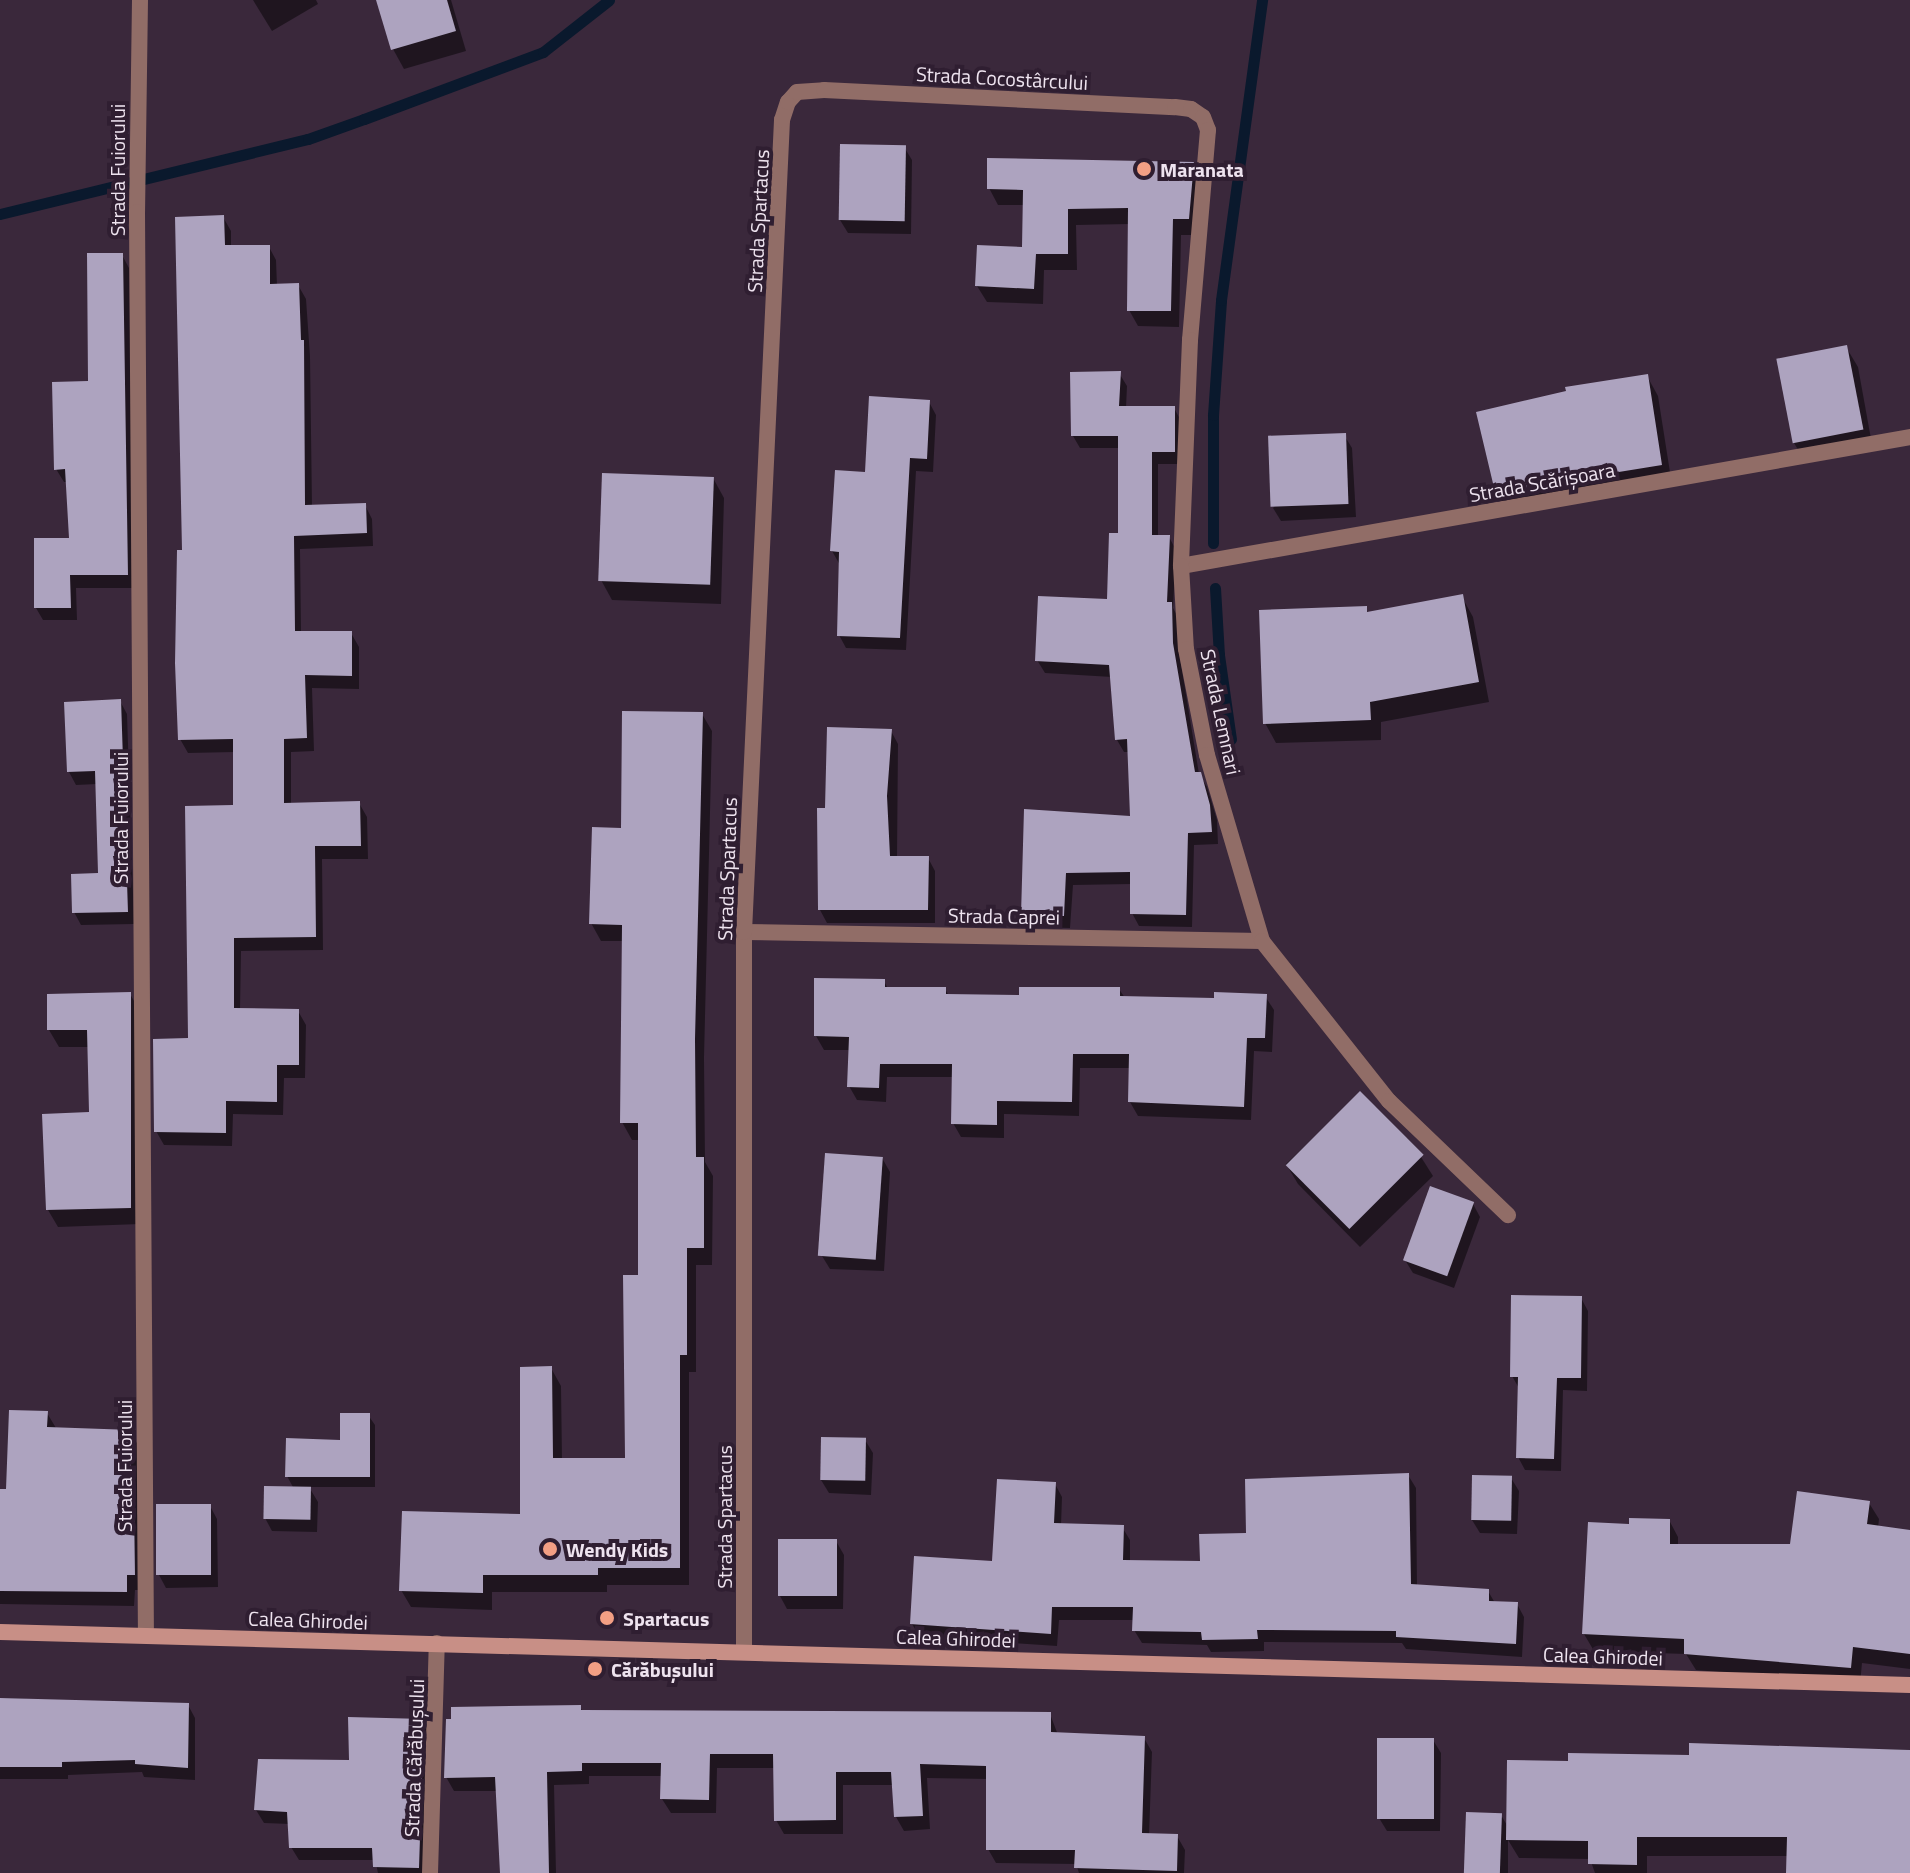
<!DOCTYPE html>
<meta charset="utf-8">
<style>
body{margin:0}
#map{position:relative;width:1910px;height:1873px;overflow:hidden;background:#3a283b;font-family:"Titillium Web",sans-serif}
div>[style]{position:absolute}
.shadow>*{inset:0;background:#0007}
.stream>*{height:11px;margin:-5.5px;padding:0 5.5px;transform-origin:5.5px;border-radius:5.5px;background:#0a192d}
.building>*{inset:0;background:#ada3bf;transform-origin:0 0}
.street>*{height:16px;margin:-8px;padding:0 8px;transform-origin:8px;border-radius:8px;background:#916d67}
.secondary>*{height:16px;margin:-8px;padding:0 8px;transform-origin:8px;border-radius:8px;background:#c88f86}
.dots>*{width:22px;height:22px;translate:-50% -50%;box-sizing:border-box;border:4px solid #2f1e31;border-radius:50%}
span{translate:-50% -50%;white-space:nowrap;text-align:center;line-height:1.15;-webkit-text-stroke:8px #2f1e31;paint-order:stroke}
.street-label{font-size:20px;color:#eee3ef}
.poi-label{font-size:20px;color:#eee3ef;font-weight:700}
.left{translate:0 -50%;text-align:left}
</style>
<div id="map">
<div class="shadow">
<div style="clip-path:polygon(253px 0,316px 0,318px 4px,272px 31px)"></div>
<div style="clip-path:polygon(378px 0,451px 0,466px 51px,404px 69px,393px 49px)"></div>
<div style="clip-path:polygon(904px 147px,912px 160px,911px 234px,848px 233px,840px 220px)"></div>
<div style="clip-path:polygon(1193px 164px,1202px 180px,1198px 235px,1181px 235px,1179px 327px,1138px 326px,1129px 310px,1130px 224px,1076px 225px,1077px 270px,1044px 270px,1043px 304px,987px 302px,977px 286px,1024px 249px,1025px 205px,998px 205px,989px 188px)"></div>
<div style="clip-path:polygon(223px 217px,231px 231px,231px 247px,269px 247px,276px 260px,277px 286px,298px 285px,306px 299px,310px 356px,312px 507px,365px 505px,372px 519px,373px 546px,300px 549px,301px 633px,351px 633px,359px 647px,359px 689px,312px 688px,314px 751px,291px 752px,291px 805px,359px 803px,367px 817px,368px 859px,322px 859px,323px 950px,241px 951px,240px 1010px,298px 1011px,306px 1025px,305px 1078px,284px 1078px,283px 1115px,233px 1114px,232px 1146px,164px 1145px,156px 1131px,190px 1040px,235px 807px,235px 752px,188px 753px,180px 739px,184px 552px)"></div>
<div style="clip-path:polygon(122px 255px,129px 268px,134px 588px,76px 588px,77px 620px,43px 620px,36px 608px,71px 540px,68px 482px,64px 482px,56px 469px,90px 383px)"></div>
<div style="clip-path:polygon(1846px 347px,1858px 367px,1873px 450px,1806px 463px,1794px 443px)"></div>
<div style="clip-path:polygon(1119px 373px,1127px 386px,1126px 408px,1174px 408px,1181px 421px,1181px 464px,1158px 464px,1158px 537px,1169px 537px,1176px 550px,1173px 608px,1178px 617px,1180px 658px,1199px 774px,1207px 787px,1217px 820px,1218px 844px,1194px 845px,1192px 927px,1139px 926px,1132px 913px,1132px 884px,1073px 885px,1070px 928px,1030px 927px,1023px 914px,1026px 811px,1132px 818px,1129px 752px,1124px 752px,1117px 740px,1112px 677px,1045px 673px,1037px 660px,1109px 601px,1120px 535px,1120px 448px,1080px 448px,1073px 436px)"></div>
<div style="clip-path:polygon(1647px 376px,1658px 396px,1672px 485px,1509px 515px,1498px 495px)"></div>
<div style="clip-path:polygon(929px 402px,936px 415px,933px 472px,916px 471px,906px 650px,846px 648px,839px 635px,840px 565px,832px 551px,867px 474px)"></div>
<div style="clip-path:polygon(1344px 435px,1352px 448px,1356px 517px,1281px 521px,1273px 508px)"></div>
<div style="clip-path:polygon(713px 478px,724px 498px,721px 604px,612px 600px,601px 580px)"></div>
<div style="clip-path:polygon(1462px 597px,1473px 617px,1489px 702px,1381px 722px,1381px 740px,1276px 743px,1265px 723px,1365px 608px,1369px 614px)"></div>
<div style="clip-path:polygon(120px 701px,127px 714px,134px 924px,81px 925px,74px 912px,101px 875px,97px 784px,76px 785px,69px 772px)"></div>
<div style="clip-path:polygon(702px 714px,712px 731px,704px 1058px,705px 1162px,713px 1176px,712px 1265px,696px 1265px,696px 1372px,689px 1372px,689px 1585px,607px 1585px,607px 1592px,492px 1592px,492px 1610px,411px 1607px,401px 1590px,522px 1516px,551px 1368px,561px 1386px,562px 1460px,627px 1460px,640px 1277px,640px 1140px,632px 1140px,622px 1122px,624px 941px,601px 941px,591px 923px,623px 830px)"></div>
<div style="clip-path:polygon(891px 731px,898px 744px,897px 858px,928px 858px,935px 871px,935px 923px,827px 923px,820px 910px,827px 810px)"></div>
<div style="clip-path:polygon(884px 981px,888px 989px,945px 989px,949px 996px,1021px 997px,1119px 989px,1125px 998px,1216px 1000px,1265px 996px,1274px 1010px,1272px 1052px,1254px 1051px,1251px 1120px,1138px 1116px,1130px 1102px,1131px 1068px,1080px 1068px,1079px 1116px,1004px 1114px,1004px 1138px,961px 1137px,953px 1123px,954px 1077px,887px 1077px,886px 1102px,857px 1100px,849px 1086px,850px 1050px,824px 1050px,816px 1036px)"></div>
<div style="clip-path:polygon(130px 994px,140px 1011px,140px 1224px,58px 1227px,48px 1210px,91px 1114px,90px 1047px,59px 1047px,49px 1030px)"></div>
<div style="clip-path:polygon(1360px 1094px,1421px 1157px,1433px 1176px,1360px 1247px,1298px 1184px,1286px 1164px)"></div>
<div style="clip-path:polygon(882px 1158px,890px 1172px,884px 1271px,830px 1269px,822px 1256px)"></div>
<div style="clip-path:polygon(1473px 1204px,1480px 1217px,1454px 1288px,1413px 1273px,1405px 1260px)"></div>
<div style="clip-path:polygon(1581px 1298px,1588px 1311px,1587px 1391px,1563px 1390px,1561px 1471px,1525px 1470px,1518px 1457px,1520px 1390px,1512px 1376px)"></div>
<div style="clip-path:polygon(47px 1413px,56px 1428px,131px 1432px,139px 1447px,137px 1514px,142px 1522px,142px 1590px,135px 1590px,134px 1606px,0 1604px,0 1491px,8px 1492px)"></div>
<div style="clip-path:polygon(368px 1415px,375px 1425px,375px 1487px,309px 1487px,318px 1502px,317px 1532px,272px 1531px,265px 1518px,294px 1489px,287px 1476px,342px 1442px)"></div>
<div style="clip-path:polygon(865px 1440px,873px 1453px,871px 1495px,829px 1493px,821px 1480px)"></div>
<div style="clip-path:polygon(1408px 1475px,1416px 1488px,1417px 1586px,1488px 1591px,1495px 1603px,1517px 1604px,1524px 1617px,1522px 1657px,1406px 1649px,1402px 1643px,1264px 1642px,1264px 1651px,1211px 1652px,1207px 1645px,1142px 1643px,1134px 1630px,1135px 1620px,1059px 1620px,1057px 1646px,920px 1637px,912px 1624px,994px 1563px,1055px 1484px,1062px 1497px,1061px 1526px,1122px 1527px,1130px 1540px,1130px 1562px,1202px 1563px,1248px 1535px)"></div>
<div style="clip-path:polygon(1511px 1478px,1519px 1491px,1517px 1534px,1480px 1533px,1472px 1520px)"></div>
<div style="clip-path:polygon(1869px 1503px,1879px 1519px,1878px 1528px,1910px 1532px,1910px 1669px,1862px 1663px,1860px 1684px,1696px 1670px,1686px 1654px,1594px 1651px,1584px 1634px,1631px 1526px,1669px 1520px,1678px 1537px,1678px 1546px,1792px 1546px)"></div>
<div style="clip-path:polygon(210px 1506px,217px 1519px,218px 1587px,166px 1588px,159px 1575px)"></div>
<div style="clip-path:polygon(836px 1541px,844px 1555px,843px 1609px,787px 1609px,780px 1596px)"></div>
<div style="clip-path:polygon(0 1698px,188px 1705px,195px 1718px,195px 1780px,144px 1777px,142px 1772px,68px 1775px,68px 1779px,0 1779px)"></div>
<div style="clip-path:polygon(580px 1707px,583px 1712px,1050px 1714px,1058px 1735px,1144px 1738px,1152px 1752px,1149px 1836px,1177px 1836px,1185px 1850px,1184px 1873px,1079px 1873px,1076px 1864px,996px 1863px,988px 1849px,988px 1779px,927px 1778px,930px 1829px,904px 1831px,896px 1817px,894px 1785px,843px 1785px,843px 1834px,784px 1834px,776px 1820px,775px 1768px,717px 1768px,716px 1813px,671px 1813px,662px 1799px,663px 1776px,589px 1776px,589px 1784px,554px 1785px,556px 1873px,501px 1873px,498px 1791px,454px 1791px,446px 1777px)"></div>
<div style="clip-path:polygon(423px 1721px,430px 1734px,426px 1873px,378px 1873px,375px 1860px,299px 1860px,291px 1847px,290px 1824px,264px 1823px,256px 1810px)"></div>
<div style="clip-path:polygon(1433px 1740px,1441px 1753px,1440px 1831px,1387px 1831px,1379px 1818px)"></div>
<div style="clip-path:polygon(1691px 1745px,1910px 1750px,1910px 1873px,1788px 1873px,1788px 1856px,1647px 1856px,1647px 1873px,1595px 1873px,1590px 1859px,1519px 1858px,1508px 1840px,1508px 1873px,1467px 1873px,1501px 1815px,1508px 1827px,1570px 1763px,1691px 1757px)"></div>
</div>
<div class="stream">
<div style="left:0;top:214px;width:317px;rotate:-13.7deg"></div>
<div style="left:308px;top:139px;width:59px;rotate:-19.7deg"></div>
<div style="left:364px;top:119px;width:191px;rotate:-20.5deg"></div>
<div style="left:543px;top:52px;width:84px;rotate:-38.2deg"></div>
<div style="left:1213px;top:543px;width:128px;rotate:-90deg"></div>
<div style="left:1213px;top:415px;width:115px;rotate:-86deg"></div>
<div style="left:1221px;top:300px;width:303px;rotate:-82.2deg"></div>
<div style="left:1215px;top:588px;width:67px;rotate:86.6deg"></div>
<div style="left:1219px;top:655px;width:85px;rotate:81.9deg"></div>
</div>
<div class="building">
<div style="clip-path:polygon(376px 0,447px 0,456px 31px,391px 50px)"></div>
<div style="left:840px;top:144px;width:66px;height:76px;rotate:1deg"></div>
<div style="clip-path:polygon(987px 158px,1194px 162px,1189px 219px,1173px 219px,1171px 311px,1127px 311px,1128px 208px,1068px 209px,1068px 254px,1036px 254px,1034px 289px,975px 286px,977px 245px,1022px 247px,1023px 190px,987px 189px)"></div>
<div style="clip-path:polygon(224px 215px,225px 245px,270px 245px,270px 284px,299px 283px,301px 340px,304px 340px,305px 505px,366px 503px,367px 533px,294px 536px,295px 631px,352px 631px,352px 676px,305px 675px,307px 738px,284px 739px,284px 803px,360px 801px,361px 846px,315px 846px,316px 937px,234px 938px,234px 1008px,299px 1009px,299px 1065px,277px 1065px,277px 1102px,226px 1101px,226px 1133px,154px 1132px,153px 1039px,188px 1038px,185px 806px,233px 805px,233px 739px,178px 740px,175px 663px,177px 550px,182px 550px,175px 217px)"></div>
<div style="clip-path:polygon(87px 253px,123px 253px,128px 575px,70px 575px,71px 608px,34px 608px,34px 538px,69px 538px,65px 469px,54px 470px,52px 382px,88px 381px)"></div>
<div style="left:1847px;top:345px;width:86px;height:72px;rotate:79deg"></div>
<div style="clip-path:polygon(1121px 371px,1119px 406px,1175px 406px,1175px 452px,1152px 452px,1152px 535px,1170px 535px,1167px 602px,1172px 602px,1173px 643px,1195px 772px,1201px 772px,1210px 805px,1212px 832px,1188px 833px,1186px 915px,1130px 914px,1130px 872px,1066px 873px,1064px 916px,1021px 915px,1024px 809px,1130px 816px,1127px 739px,1115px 740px,1109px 665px,1035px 661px,1038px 596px,1107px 599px,1109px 533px,1118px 533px,1118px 436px,1071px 436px,1070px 372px)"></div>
<div style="clip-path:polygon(1648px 374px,1662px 465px,1557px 482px,1496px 496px,1476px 412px,1566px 391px,1565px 387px)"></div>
<div style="clip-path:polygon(869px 396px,930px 400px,927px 459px,910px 458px,900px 638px,837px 636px,839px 552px,830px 551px,835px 470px,865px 472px)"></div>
<div style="left:1346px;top:433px;width:71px;height:78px;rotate:88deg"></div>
<div style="left:602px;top:473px;width:112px;height:108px;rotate:2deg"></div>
<div style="clip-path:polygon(1463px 594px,1479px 682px,1370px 702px,1371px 720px,1263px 724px,1259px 610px,1367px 606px,1367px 612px)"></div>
<div style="clip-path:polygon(121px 699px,128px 912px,72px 913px,71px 874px,98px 873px,95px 771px,67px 772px,64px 702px)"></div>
<div style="clip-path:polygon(622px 711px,703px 712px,695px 1039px,696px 1157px,704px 1157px,704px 1248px,687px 1248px,687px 1355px,680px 1355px,680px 1568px,598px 1568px,598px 1575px,483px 1575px,483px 1593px,399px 1591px,402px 1511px,520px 1514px,520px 1367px,552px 1366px,553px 1458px,625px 1458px,623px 1275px,638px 1275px,638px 1123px,620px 1123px,622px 925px,589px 924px,592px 827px,621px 828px)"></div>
<div style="clip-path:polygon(827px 727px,892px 729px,887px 796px,890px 856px,929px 856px,928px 910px,818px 910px,817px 808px,825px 808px)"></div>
<div style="clip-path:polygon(814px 978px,885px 979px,885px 987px,946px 987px,946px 994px,1019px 995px,1019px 987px,1120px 987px,1120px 996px,1214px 998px,1214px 992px,1267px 994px,1265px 1038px,1247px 1038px,1244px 1107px,1128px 1102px,1129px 1054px,1073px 1054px,1072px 1102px,997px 1101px,997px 1125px,951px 1124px,952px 1064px,880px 1064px,879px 1088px,847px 1087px,849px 1037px,814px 1036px)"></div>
<div style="clip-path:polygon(131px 992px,131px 1208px,46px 1210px,42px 1114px,89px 1112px,87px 1030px,47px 1030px,47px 994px)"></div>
<div style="left:1360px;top:1091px;width:90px;height:105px;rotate:45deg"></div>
<div style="left:825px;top:1153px;width:58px;height:103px;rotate:4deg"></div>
<div style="left:1430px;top:1186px;width:47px;height:79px;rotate:20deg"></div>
<div style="clip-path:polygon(1511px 1295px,1582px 1296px,1581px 1378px,1557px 1378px,1554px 1459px,1516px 1458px,1518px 1377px,1510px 1377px)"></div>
<div style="clip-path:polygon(9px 1410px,48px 1411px,47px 1427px,132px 1430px,129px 1505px,134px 1505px,135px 1575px,127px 1575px,127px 1592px,0 1591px,0 1489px,6px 1489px)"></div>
<div style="clip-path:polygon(340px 1413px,370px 1413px,370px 1477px,285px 1477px,286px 1438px,340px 1440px)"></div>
<div style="left:821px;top:1437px;width:45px;height:43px;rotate:1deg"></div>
<div style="clip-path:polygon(1409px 1473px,1411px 1584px,1489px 1589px,1489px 1601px,1518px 1602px,1516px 1644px,1396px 1637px,1396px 1631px,1257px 1630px,1258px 1639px,1202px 1640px,1201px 1632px,1132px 1631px,1133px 1607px,1052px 1607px,1051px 1634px,910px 1624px,914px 1556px,992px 1561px,997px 1479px,1056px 1482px,1054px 1523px,1124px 1525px,1123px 1560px,1200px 1561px,1199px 1534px,1246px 1533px,1245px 1479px)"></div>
<div style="left:1472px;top:1475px;width:40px;height:45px;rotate:1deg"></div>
<div style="left:264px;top:1486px;width:47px;height:33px;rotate:1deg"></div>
<div style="clip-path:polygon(1797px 1491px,1870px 1501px,1867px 1524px,1910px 1530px,1910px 1654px,1853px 1647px,1851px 1668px,1684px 1654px,1684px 1639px,1582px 1634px,1588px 1522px,1629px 1524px,1629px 1518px,1670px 1519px,1670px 1544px,1790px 1544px)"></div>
<div style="left:211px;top:1504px;width:71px;height:55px;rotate:90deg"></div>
<div style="left:778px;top:1539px;width:59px;height:57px"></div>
<div style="clip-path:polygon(0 1698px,189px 1703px,188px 1768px,135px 1764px,135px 1760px,62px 1762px,62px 1767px,0 1767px)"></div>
<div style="clip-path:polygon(581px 1705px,581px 1710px,1051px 1712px,1051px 1732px,1145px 1736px,1142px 1833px,1178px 1834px,1177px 1871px,1074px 1868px,1075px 1850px,986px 1850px,986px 1766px,920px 1764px,923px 1816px,894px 1817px,891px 1772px,836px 1772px,836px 1820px,774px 1821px,773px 1754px,710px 1754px,709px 1800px,660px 1799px,661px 1763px,582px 1763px,582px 1771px,547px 1772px,549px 1873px,500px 1873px,495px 1777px,444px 1778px,446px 1719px,451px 1719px,451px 1707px)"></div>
<div style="clip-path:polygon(348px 1717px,424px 1719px,419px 1868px,373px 1867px,372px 1848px,289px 1848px,287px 1812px,254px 1810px,258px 1759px,349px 1760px)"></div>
<div style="left:1377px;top:1738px;width:57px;height:81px"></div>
<div style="clip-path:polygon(1689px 1743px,1910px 1750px,1910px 1873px,1786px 1873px,1787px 1837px,1637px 1837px,1637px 1865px,1588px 1864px,1588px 1841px,1506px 1840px,1507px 1760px,1568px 1761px,1568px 1753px,1689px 1755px)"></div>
<div style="left:1466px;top:1812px;width:36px;height:61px;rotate:2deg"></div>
</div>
<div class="street">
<div style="left:140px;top:0;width:212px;rotate:90.8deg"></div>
<div style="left:137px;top:212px;width:1423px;rotate:89.64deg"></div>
<div style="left:1181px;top:566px;width:740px;rotate:-10.03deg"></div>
<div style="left:744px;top:932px;width:518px;rotate:1deg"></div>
<div style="left:744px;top:1652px;width:720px;rotate:-90deg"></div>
<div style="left:744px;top:932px;width:813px;rotate:-87.32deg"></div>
<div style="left:782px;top:120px;width:19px;rotate:-72deg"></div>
<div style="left:788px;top:102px;width:13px;rotate:-48deg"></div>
<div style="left:797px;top:92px;width:27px;rotate:-4deg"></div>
<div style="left:824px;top:90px;width:351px;rotate:2.8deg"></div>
<div style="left:1175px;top:107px;width:16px;rotate:7deg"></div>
<div style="left:1191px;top:109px;width:14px;rotate:34deg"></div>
<div style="left:1203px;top:117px;width:14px;rotate:69deg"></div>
<div style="left:1208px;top:130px;width:211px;rotate:94.9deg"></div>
<div style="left:1190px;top:340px;width:226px;rotate:92.3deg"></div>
<div style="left:1181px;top:566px;width:83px;rotate:86.6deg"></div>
<div style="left:1186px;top:649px;width:108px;rotate:78.8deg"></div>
<div style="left:1207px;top:755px;width:194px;rotate:73.5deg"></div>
<div style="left:1262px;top:941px;width:204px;rotate:51.6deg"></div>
<div style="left:1389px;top:1101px;width:165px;rotate:43.8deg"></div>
<div style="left:430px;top:1873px;width:230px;rotate:-88.3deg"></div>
</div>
<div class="secondary">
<div style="left:0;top:1632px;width:1911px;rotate:1.59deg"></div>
</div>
<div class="dots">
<div style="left:1144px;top:169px;background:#f39f84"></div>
<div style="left:550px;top:1549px;background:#f39f84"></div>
<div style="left:607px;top:1618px;background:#f39f84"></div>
<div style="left:595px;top:1669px;background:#f39f84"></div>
</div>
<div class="street-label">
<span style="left:1002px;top:78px;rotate:3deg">Strada Cocostârcului</span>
<span style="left:117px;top:170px;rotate:-90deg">Strada Fuiorului</span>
<span style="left:758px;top:221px;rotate:-87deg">Strada Spartacus</span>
<span style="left:1542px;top:482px;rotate:-10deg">Strada Scărișoara</span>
<span style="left:1221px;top:712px;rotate:78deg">Strada Lemnari</span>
<span style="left:120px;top:818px;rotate:-90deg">Strada Fuiorului</span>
<span style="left:727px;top:869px;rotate:-88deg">Strada Spartacus</span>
<span style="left:1004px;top:916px;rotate:1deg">Strada Caprei</span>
<span style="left:124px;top:1466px;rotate:-90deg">Strada Fuiorului</span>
<span style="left:724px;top:1517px;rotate:-90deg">Strada Spartacus</span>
<span style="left:308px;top:1620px;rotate:2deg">Calea Ghirodei</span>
<span style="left:956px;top:1638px;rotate:2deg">Calea Ghirodei</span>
<span style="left:1603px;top:1656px;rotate:2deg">Calea Ghirodei</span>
<span style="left:414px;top:1758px;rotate:-88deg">Strada Cărăbușului</span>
</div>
<div class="poi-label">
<span class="left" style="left:1160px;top:169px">Maranata</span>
<span class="left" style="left:566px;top:1549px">Wendy Kids</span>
<span class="left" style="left:623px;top:1618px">Spartacus</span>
<span class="left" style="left:611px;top:1669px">Cărăbușului</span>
</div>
</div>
